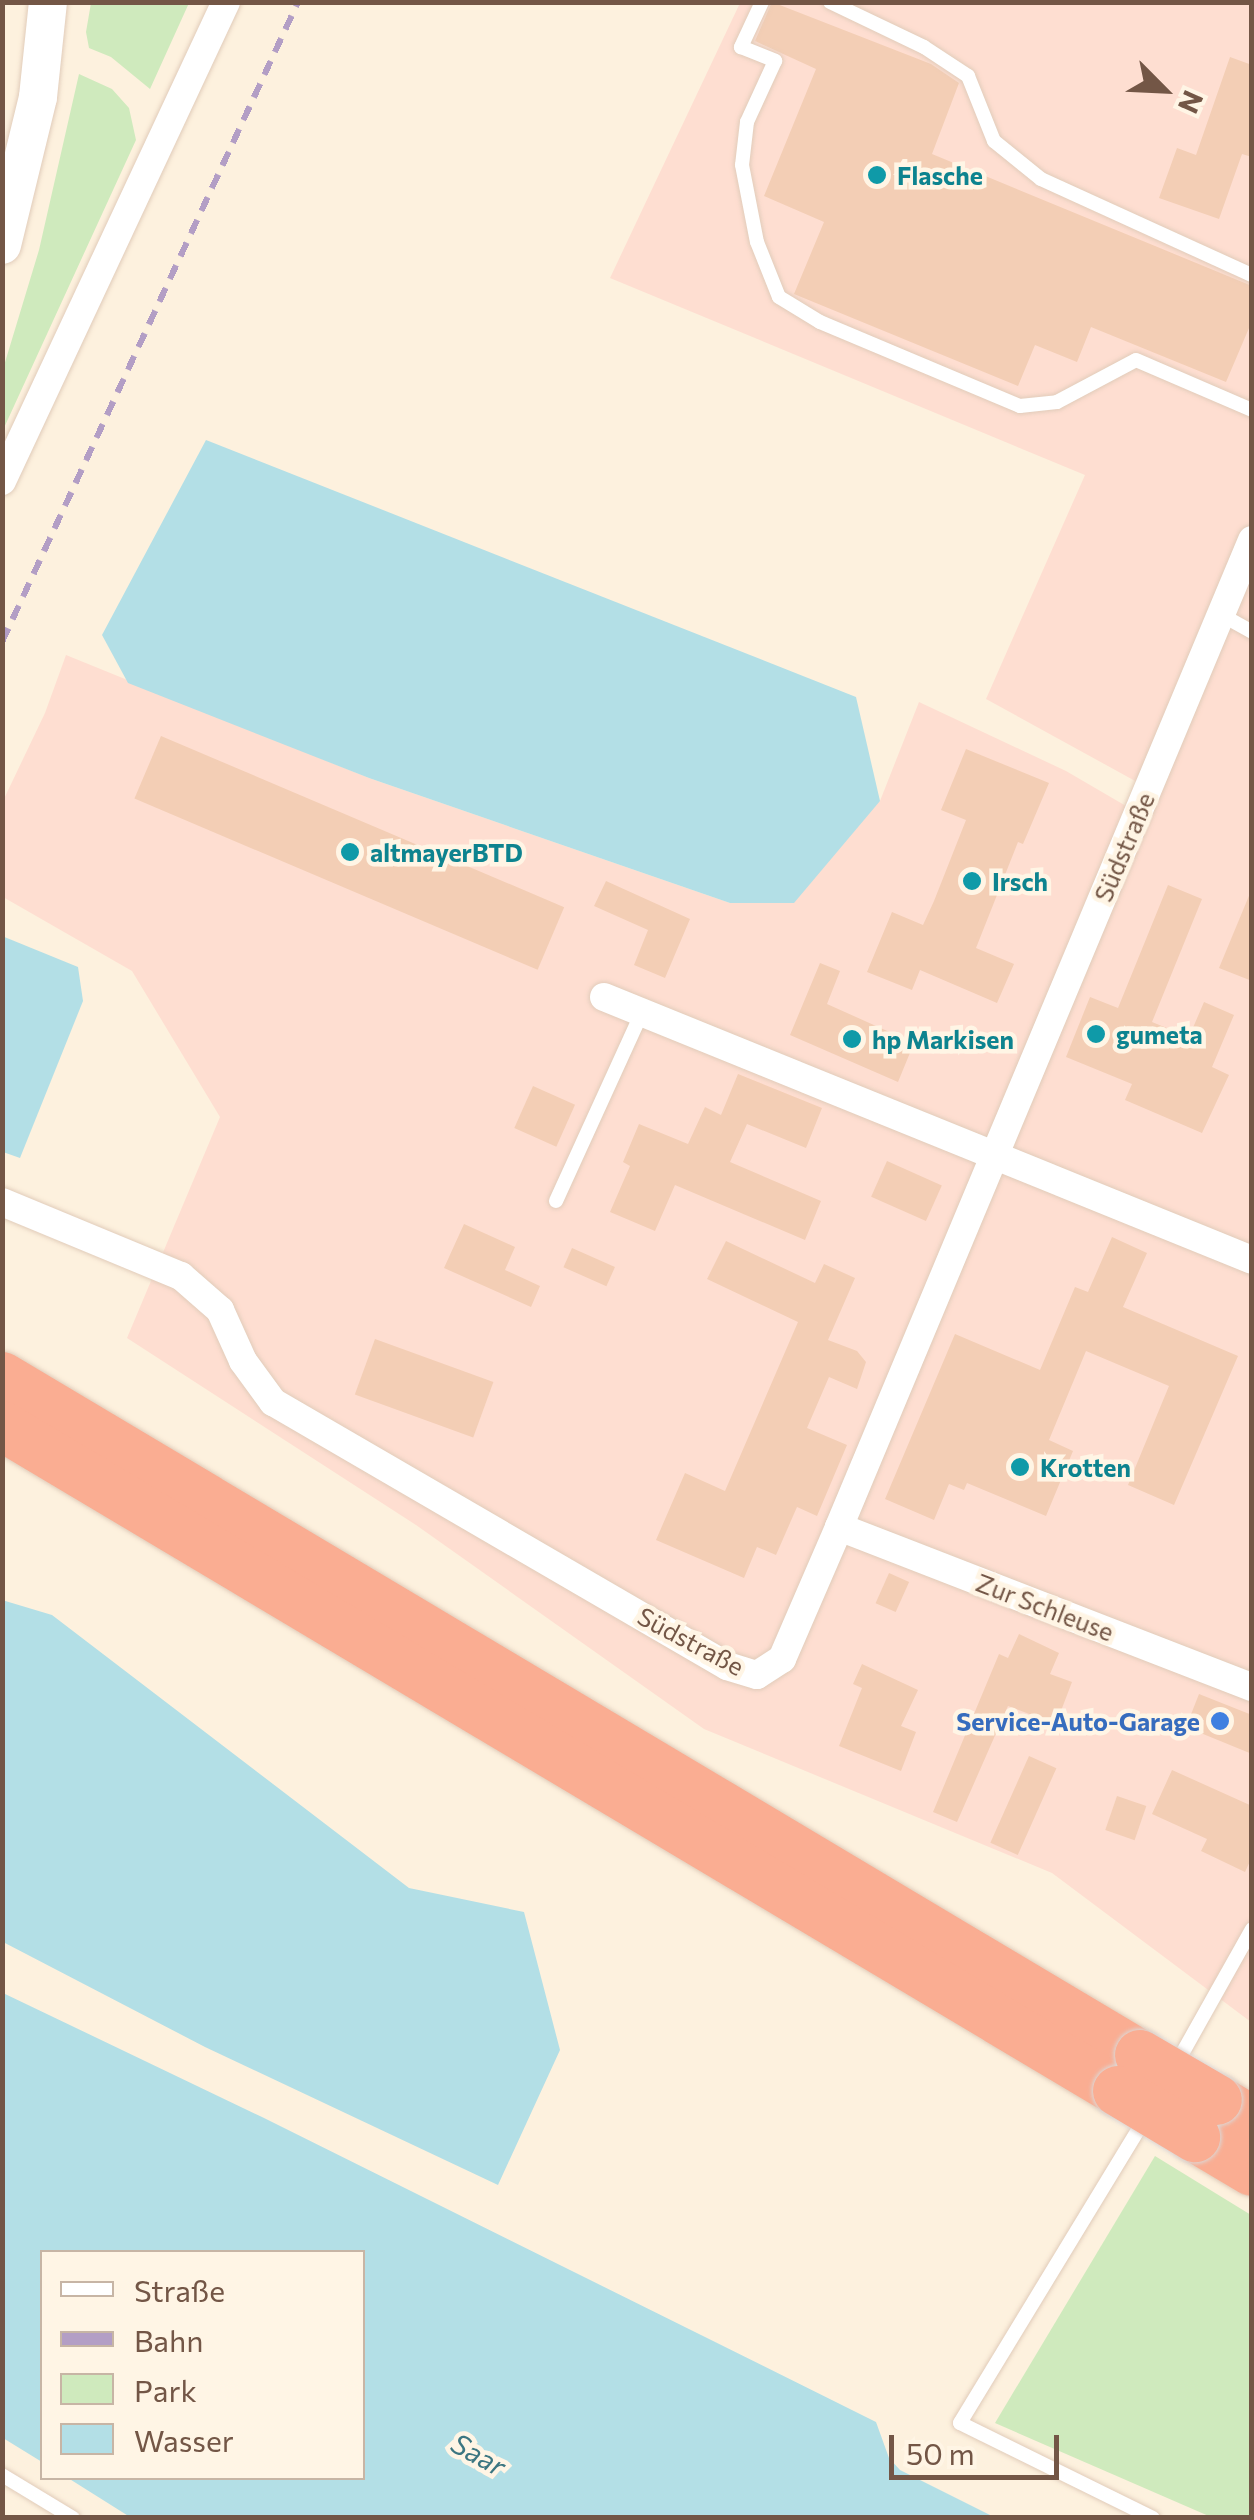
<!DOCTYPE html>
<meta charset="utf-8">
<style>
body{margin:0}
#map{position:relative;width:1254px;height:2520px;overflow:hidden;background:#fdf1de;font-family:Commissioner,sans-serif}
div>[style]{position:absolute}
.commercial>*{inset:0;background:#feded1}
.green>*{inset:0;background:#cfeabd}
.water>*{inset:0;background:#b3dfe6}
.building>*{inset:0;background:#f3ceb5;transform-origin:0 0}
.roads{filter:drop-shadow(0 0 2px #e1ccba) drop-shadow(0 0 2px #e1ccba)}
.lane>*{height:14px;margin:-7px;padding:0 7px;transform-origin:7px;border-radius:7px;background:#fff}
.street>*{height:28px;margin:-14px;padding:0 14px;transform-origin:14px;border-radius:14px;background:#fff}
.secondary>*{height:38px;margin:-19px;padding:0 19px;transform-origin:19px;border-radius:19px;background:#fff}
.highway>*{height:50px;margin:-25px;padding:0 25px;transform-origin:25px;border-radius:25px;background:#faad92}
.rail>*{height:6px;margin-top:-3px;transform-origin:0;background:repeating-linear-gradient(90deg,#b39ec5 0 15px,transparent 0 25px)}
.bridges{filter:drop-shadow(0 0 2px #ddd6d3) drop-shadow(0 0 2px #ddd6d3)}
.highway-bridge>*{height:50px;margin:-25px;padding:0 25px;transform-origin:25px;border-radius:25px;background:#faad92}
.dots>*{width:28px;height:28px;translate:-50% -50%;box-sizing:border-box;border:5px solid #fff5e5;border-radius:50%}
span{translate:-50% -50%;white-space:nowrap;text-align:center;line-height:1.15;-webkit-text-stroke:9px #fff5e5;paint-order:stroke}
.culture-label{font-size:25px;color:#0d838f;font-weight:700}
.left{translate:0 -50%;text-align:left}
.street-label{font-size:25px;color:#735646}
.shop-label{font-size:25px;color:#366cbe;font-weight:700}
.right{translate:-100% -50%;text-align:right}
.water-label{font-size:28px;color:#3c7681;font-style:italic}
.frame{position:absolute;inset:0;border:5px solid #735646;pointer-events:none}
.legend{position:absolute;left:40px;top:2250px;width:325px;height:230px;box-sizing:border-box;background:#fff5e5;border:2px solid #c7b5a5;margin:0;padding:12px 18px;list-style:none;font-size:30px;color:#735646}
.legend li{display:flex;align-items:center;gap:20px;height:50px}
.legend b{width:50px;border:2px solid #c7b5a5}
.north{position:absolute;left:1114px;top:40px;width:100px;height:100px;-webkit-text-stroke:8px #fff5e5;paint-order:stroke;rotate:114deg;font-size:28px;font-weight:700;line-height:40px;text-align:center;color:#735646}
.north::after{content:'';display:block;margin:auto;width:35px;height:45px;background:#735646;clip-path:polygon(50% 0,100% 100%,50% 72%,0 100%)}
.scale{position:absolute;left:889px;top:2435px;width:170px;height:45px;box-sizing:border-box;border:5px solid #735646;border-top:0;padding-left:12px;font-size:30px;line-height:35px;white-space:nowrap;color:#735646;-webkit-text-stroke:8px #fff5e5;paint-order:stroke}
</style>
<div id="map">
<div class="commercial">
<div style="clip-path:polygon(1246px 2px,1251px 5px,1251px 2022px,1052px 1873px,704px 1729px,416px 1525px,127px 1338px,220px 1117px,132px 971px,3px 897px,2px 803px,45px 713px,66px 655px,369px 778px,730px 903px,880px 801px,919px 702px,1066px 771px,1126px 806px,1137px 782px,986px 699px,1085px 475px,610px 278px,740px 3px)"></div>
</div>
<div class="green">
<div style="clip-path:polygon(91px 3px,189px 3px,150px 89px,111px 57px,89px 48px,86px 32px)"></div>
<div style="clip-path:polygon(79px 74px,112px 89px,129px 108px,136px 140px,3px 430px,3px 369px,39px 250px)"></div>
<div style="clip-path:polygon(1155px 2156px,1251px 2215px,1251px 2517px,1211px 2517px,995px 2423px)"></div>
</div>
<div class="water">
<div style="clip-path:polygon(206px 440px,856px 697px,880px 801px,794px 903px,730px 903px,369px 778px,128px 683px,102px 635px)"></div>
<div style="clip-path:polygon(2px 936px,78px 967px,83px 1001px,20px 1158px,3px 1152px)"></div>
<div style="clip-path:polygon(2px 1600px,52px 1615px,409px 1888px,524px 1912px,560px 2050px,498px 2185px,205px 2047px,3px 1942px)"></div>
<div style="clip-path:polygon(3px 1993px,262px 2117px,876px 2422px,889px 2458px,900px 2470px,994px 2517px,130px 2517px,68px 2478px,362px 2478px,362px 2252px,42px 2252px,42px 2462px,3px 2438px)"></div>
</div>
<div class="building">
<div style="clip-path:polygon(772px 2px,931px 64px,959px 83px,932px 154px,1252px 286px,1252px 321px,1226px 382px,1091px 327px,1077px 362px,1035px 345px,1018px 386px,794px 294px,824px 222px,764px 196px,816px 69px,755px 41px)"></div>
<div style="clip-path:polygon(1230px 57px,1252px 65px,1252px 157px,1242px 154px,1219px 219px,1159px 198px,1177px 148px,1196px 155px)"></div>
<div style="left:161px;top:736px;width:438px;height:68px;rotate:23deg"></div>
<div style="clip-path:polygon(966px 749px,1049px 783px,1023px 844px,1018px 842px,976px 948px,1014px 964px,997px 1003px,920px 970px,912px 990px,867px 972px,892px 912px,923px 925px,934px 901px,966px 820px,941px 810px)"></div>
<div style="clip-path:polygon(606px 881px,690px 919px,665px 978px,634px 965px,648px 930px,594px 906px)"></div>
<div style="clip-path:polygon(1168px 885px,1202px 899px,1152px 1022px,1189px 1037px,1204px 1002px,1234px 1015px,1212px 1067px,1229px 1075px,1202px 1133px,1125px 1100px,1132px 1084px,1066px 1057px,1090px 997px,1118px 1008px)"></div>
<div style="clip-path:polygon(1251px 891px,1252px 891px,1252px 981px,1219px 968px)"></div>
<div style="clip-path:polygon(820px 963px,840px 971px,827px 1004px,914px 1043px,898px 1082px,790px 1035px)"></div>
<div style="clip-path:polygon(738px 1074px,822px 1108px,806px 1148px,747px 1124px,730px 1162px,821px 1201px,805px 1240px,675px 1185px,655px 1231px,610px 1212px,630px 1166px,623px 1162px,639px 1124px,688px 1144px,705px 1107px,721px 1115px)"></div>
<div style="left:533px;top:1086px;width:46px;height:46px;rotate:24deg"></div>
<div style="left:887px;top:1161px;width:60px;height:39px;rotate:24deg"></div>
<div style="clip-path:polygon(464px 1224px,515px 1247px,505px 1270px,540px 1286px,531px 1307px,444px 1268px)"></div>
<div style="clip-path:polygon(1112px 1237px,1147px 1253px,1123px 1307px,1238px 1356px,1174px 1505px,1128px 1485px,1169px 1386px,1086px 1351px,1049px 1440px,1073px 1451px,1046px 1516px,967px 1483px,964px 1490px,949px 1484px,934px 1520px,885px 1499px,955px 1334px,1040px 1370px,1075px 1287px,1088px 1292px)"></div>
<div style="clip-path:polygon(726px 1241px,815px 1283px,824px 1264px,855px 1278px,828px 1340px,857px 1351px,866px 1362px,857px 1389px,829px 1377px,807px 1428px,847px 1445px,817px 1516px,797px 1507px,776px 1555px,757px 1547px,744px 1578px,656px 1540px,685px 1473px,725px 1491px,798px 1322px,707px 1279px)"></div>
<div style="left:572px;top:1248px;width:47px;height:21px;rotate:24deg"></div>
<div style="left:375px;top:1339px;width:126px;height:59px;rotate:20deg"></div>
<div style="left:889px;top:1573px;width:22px;height:33px;rotate:24deg"></div>
<div style="clip-path:polygon(1019px 1634px,1059px 1653px,1050px 1674px,1072px 1682px,1056px 1724px,1008px 1706px,957px 1822px,933px 1812px,999px 1654px,1008px 1658px)"></div>
<div style="clip-path:polygon(862px 1664px,918px 1690px,901px 1726px,916px 1732px,901px 1771px,839px 1746px,862px 1688px,853px 1684px)"></div>
<div style="clip-path:polygon(1199px 1694px,1252px 1715px,1252px 1754px,1186px 1727px)"></div>
<div style="left:1029px;top:1756px;width:30px;height:95px;rotate:24deg"></div>
<div style="clip-path:polygon(1172px 1770px,1252px 1806px,1252px 1857px,1245px 1872px,1201px 1851px,1207px 1839px,1152px 1814px)"></div>
<div style="left:1117px;top:1796px;width:31px;height:36px;rotate:19deg"></div>
</div>
<div class="roads">
<div class="lane">
<div style="left:762px;top:2px;width:50px;rotate:115deg"></div>
<div style="left:741px;top:47px;width:37px;rotate:22deg"></div>
<div style="left:775px;top:61px;width:67px;rotate:114.7deg"></div>
<div style="left:747px;top:122px;width:43px;rotate:96.6deg"></div>
<div style="left:742px;top:165px;width:78px;rotate:79deg"></div>
<div style="left:757px;top:242px;width:59px;rotate:68.2deg"></div>
<div style="left:779px;top:297px;width:48px;rotate:31.4deg"></div>
<div style="left:820px;top:322px;width:217px;rotate:22.8deg"></div>
<div style="left:1020px;top:406px;width:37px;rotate:-6deg"></div>
<div style="left:1057px;top:402px;width:89px;rotate:-28deg"></div>
<div style="left:1136px;top:360px;width:126px;rotate:23.3deg"></div>
<div style="left:830px;top:2px;width:104px;rotate:25.6deg"></div>
<div style="left:924px;top:47px;width:53px;rotate:33.4deg"></div>
<div style="left:968px;top:76px;width:70px;rotate:68.2deg"></div>
<div style="left:994px;top:141px;width:60px;rotate:39deg"></div>
<div style="left:1041px;top:179px;width:232px;rotate:24.5deg"></div>
<div style="left:1220px;top:614px;width:37px;rotate:29deg"></div>
<div style="left:556px;top:1201px;width:208px;rotate:-65.5deg"></div>
<div style="left:1174px;top:2068px;width:159px;rotate:-60.7deg"></div>
<div style="left:1146px;top:2117px;width:358px;rotate:121.3deg"></div>
<div style="left:960px;top:2423px;width:215px;rotate:26.2deg"></div>
<div style="left:2px;top:2475px;width:83px;rotate:31.2deg"></div>
</div>
<div class="street">
<div style="left:2px;top:481px;width:529px;rotate:-64.94deg"></div>
<div style="left:604px;top:997px;width:699px;rotate:22.09deg"></div>
<div style="left:2px;top:1202px;width:194px;rotate:22.5deg"></div>
<div style="left:181px;top:1276px;width:52px;rotate:41.1deg"></div>
<div style="left:220px;top:1310px;width:56px;rotate:65.7deg"></div>
<div style="left:243px;top:1361px;width:51px;rotate:53.8deg"></div>
<div style="left:273px;top:1402px;width:525px;rotate:30.18deg"></div>
<div style="left:727px;top:1666px;width:31px;rotate:17deg"></div>
<div style="left:757px;top:1675px;width:30px;rotate:-33deg"></div>
<div style="left:782px;top:1659px;width:144px;rotate:-66.6deg"></div>
<div style="left:839px;top:1527px;width:1070px;rotate:-67.29deg"></div>
<div style="left:839px;top:1527px;width:443px;rotate:21.2deg"></div>
</div>
<div class="secondary">
<div style="left:2px;top:245px;width:152px;rotate:-76.3deg"></div>
<div style="left:38px;top:97px;width:96px;rotate:-84deg"></div>
</div>
<div class="highway">
<div style="left:2px;top:1377px;width:1325px;rotate:30.79deg"></div>
<div style="left:2px;top:1426px;width:1299px;rotate:30.79deg"></div>
<div style="left:1217px;top:2100px;width:41px;rotate:31deg"></div>
<div style="left:1195px;top:2137px;width:66px;rotate:30.8deg"></div>
</div>
</div>
<div class="rail">
<div style="left:2px;top:642px;width:705px;rotate:-65.18deg"></div>
</div>
<div class="bridges">
<div class="highway-bridge">
<div style="left:1140px;top:2055px;width:89px;rotate:30.3deg"></div>
<div style="left:1118px;top:2091px;width:90px;rotate:30.9deg"></div>
</div>
</div>
<div class="dots">
<div style="left:877px;top:175px;background:#0f9aa8"></div>
<div style="left:350px;top:852px;background:#0f9aa8"></div>
<div style="left:972px;top:881px;background:#0f9aa8"></div>
<div style="left:1096px;top:1034px;background:#0f9aa8"></div>
<div style="left:852px;top:1039px;background:#0f9aa8"></div>
<div style="left:1020px;top:1467px;background:#0f9aa8"></div>
<div style="left:1220px;top:1721px;background:#3f7fe0"></div>
</div>
<div class="culture-label">
<span class="left" style="left:897px;top:175px">Flasche</span>
<span class="left" style="left:370px;top:852px">altmayerBTD</span>
<span class="left" style="left:992px;top:881px">Irsch</span>
<span class="left" style="left:1116px;top:1034px">gumeta</span>
<span class="left" style="left:872px;top:1039px">hp Markisen</span>
<span class="left" style="left:1040px;top:1467px">Krotten</span>
</div>
<div class="street-label">
<span style="left:1124px;top:847px;rotate:-67deg">Südstraße</span>
<span style="left:1045px;top:1607px;rotate:21deg">Zur Schleuse</span>
<span style="left:691px;top:1641px;rotate:28deg">Südstraße</span>
</div>
<div class="shop-label">
<span class="right" style="left:1200px;top:1721px">Service-Auto-Garage</span>
</div>
<div class="water-label">
<span style="left:479px;top:2454px;rotate:29deg">Saar</span>
</div>
<div class="frame"></div>
<ul class="legend">
<li><b style="height:12px;background:#fff"></b>Straße</li>
<li><b style="height:12px;background:#b39ec5"></b>Bahn</li>
<li><b style="height:28px;background:#cfeabd"></b>Park</li>
<li><b style="height:28px;background:#b3dfe6"></b>Wasser</li>
</ul>
<div class="north">N</div>
<div class="scale">50 m</div>
</div>
